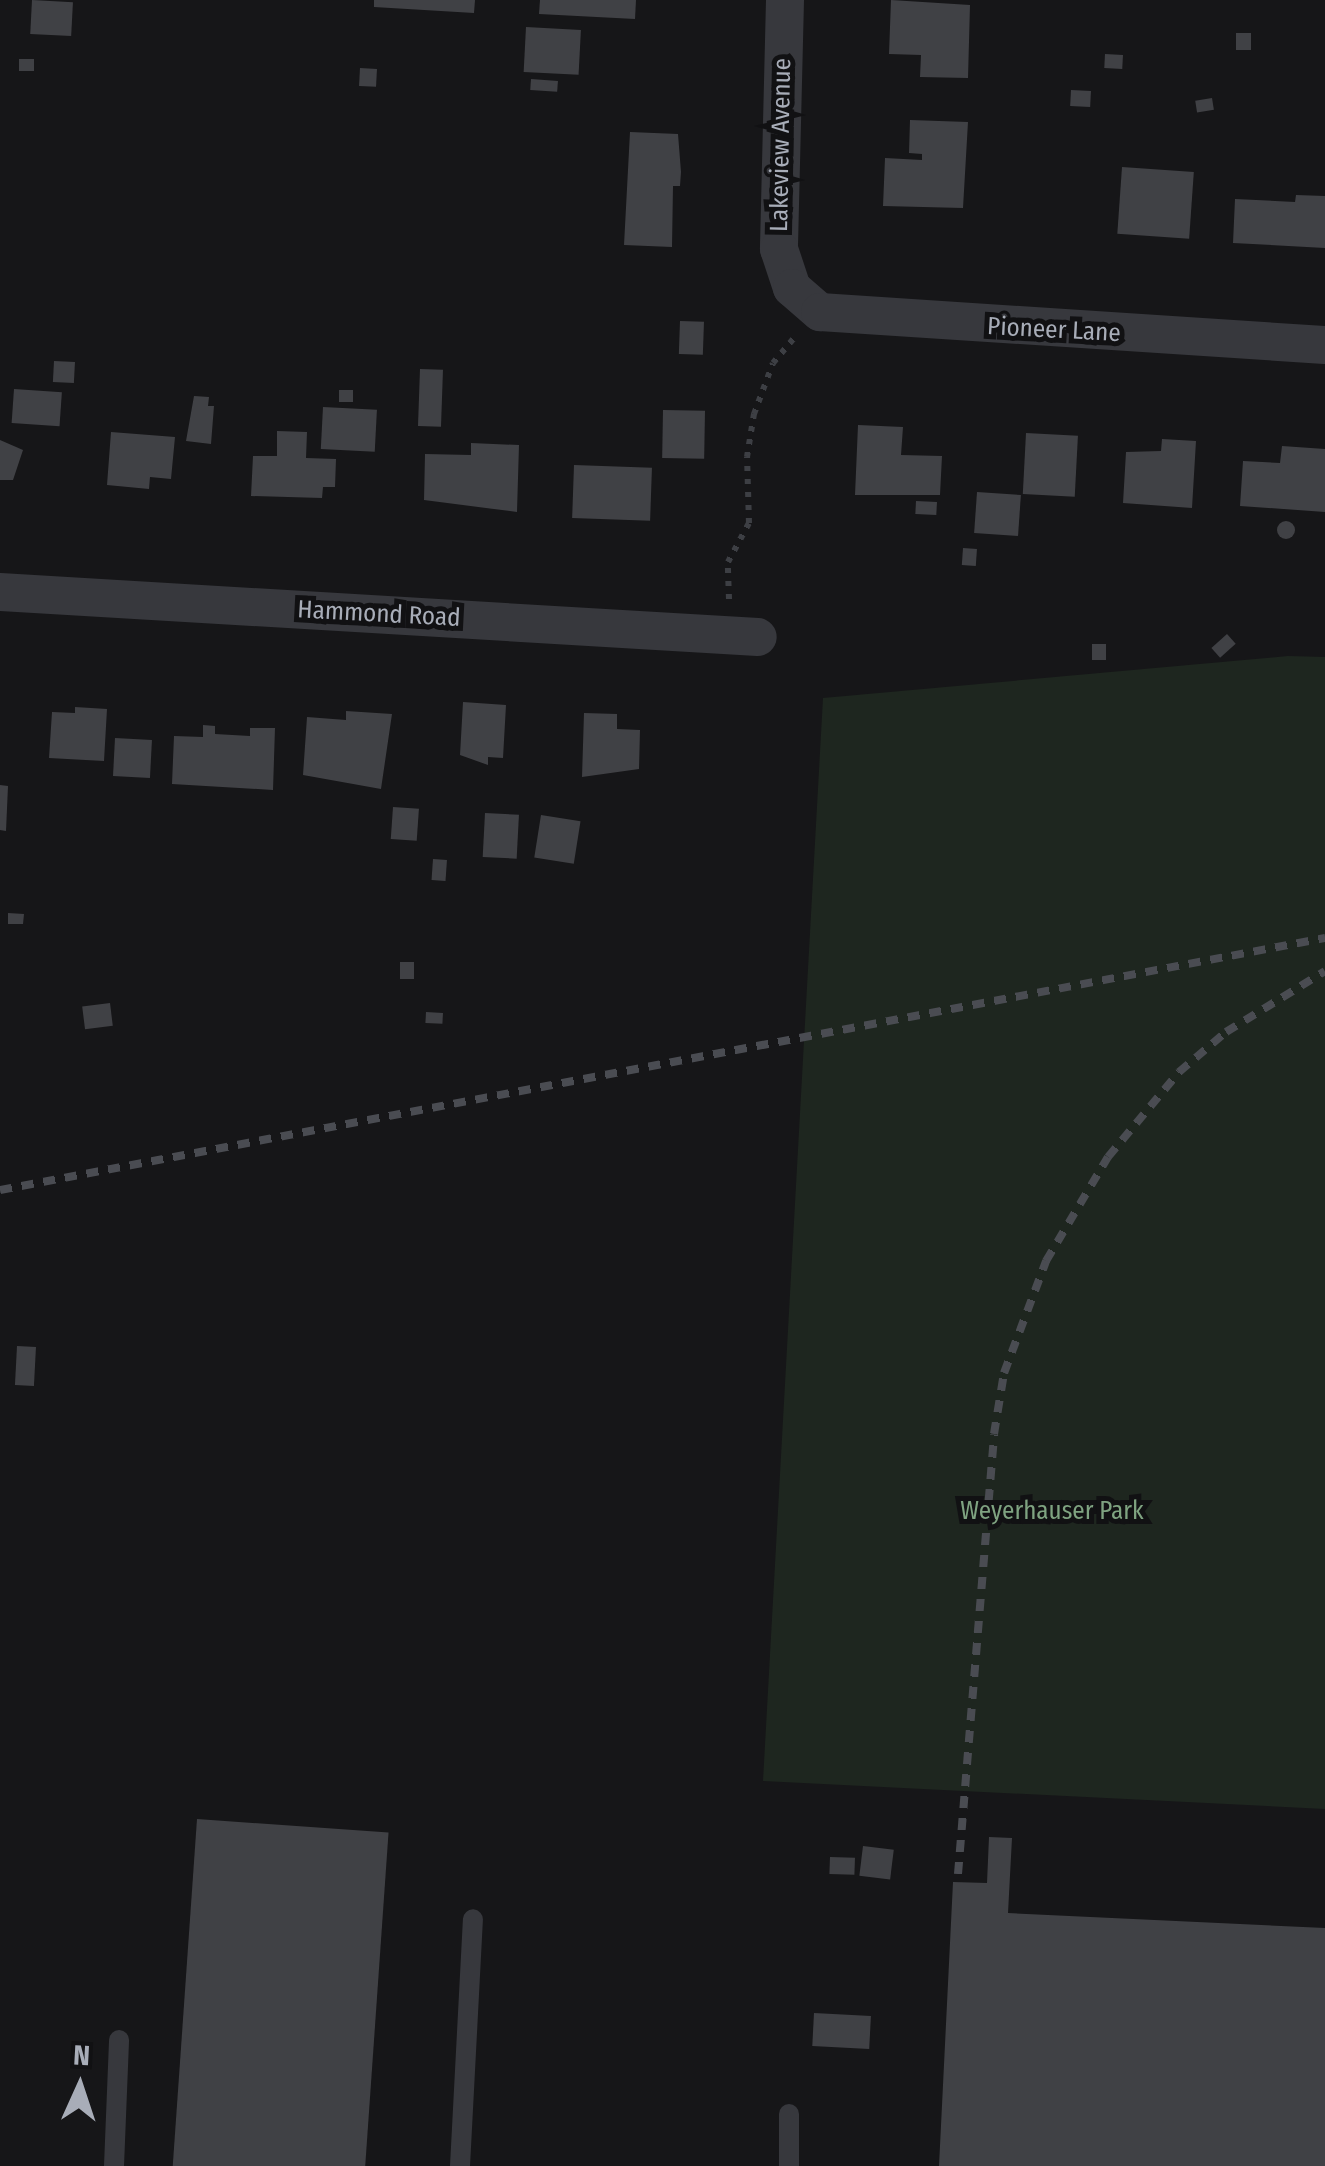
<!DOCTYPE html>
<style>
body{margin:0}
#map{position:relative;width:1325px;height:2166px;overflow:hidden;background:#161618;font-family:"Fira Sans Condensed",sans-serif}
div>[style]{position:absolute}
.green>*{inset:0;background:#1e261f}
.building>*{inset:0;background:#404145;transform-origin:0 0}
.round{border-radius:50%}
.path>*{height:6px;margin-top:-3px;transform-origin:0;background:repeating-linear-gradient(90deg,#3d3f44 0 5px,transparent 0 13px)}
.service>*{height:20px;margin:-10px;padding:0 10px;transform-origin:10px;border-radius:10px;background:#37383d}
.minor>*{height:38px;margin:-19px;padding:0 19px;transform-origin:19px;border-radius:19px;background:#37383d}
.rail>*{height:8px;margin-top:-4px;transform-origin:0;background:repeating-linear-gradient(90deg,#4a4c52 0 12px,transparent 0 22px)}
span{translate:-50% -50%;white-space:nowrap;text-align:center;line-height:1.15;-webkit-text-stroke:10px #111113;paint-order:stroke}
.street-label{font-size:25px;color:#a8adb8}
.park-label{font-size:25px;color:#7fa381}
.north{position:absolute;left:30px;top:2036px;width:100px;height:100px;-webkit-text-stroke:8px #111113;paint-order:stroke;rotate:3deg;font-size:28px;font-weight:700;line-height:40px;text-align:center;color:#a8adb8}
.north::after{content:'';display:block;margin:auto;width:35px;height:45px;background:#a8adb8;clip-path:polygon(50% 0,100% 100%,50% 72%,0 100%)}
</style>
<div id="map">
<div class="green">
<div style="clip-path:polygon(1288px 656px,1325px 657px,1325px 1809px,763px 1781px,823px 698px)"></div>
</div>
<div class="building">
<div style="left:32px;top:0;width:41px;height:34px;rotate:3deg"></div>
<div style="clip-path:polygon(374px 0,475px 0,474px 13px,374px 7px)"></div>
<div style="clip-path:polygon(540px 0,636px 0,635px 19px,539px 14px)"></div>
<div style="clip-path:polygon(891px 0,970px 5px,968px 78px,920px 77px,921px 55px,889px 54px)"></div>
<div style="left:526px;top:27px;width:55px;height:45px;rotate:3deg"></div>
<div style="left:1236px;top:33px;width:15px;height:17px"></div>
<div style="left:1105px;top:54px;width:18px;height:14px;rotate:3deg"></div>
<div style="left:19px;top:59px;width:15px;height:12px"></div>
<div style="left:360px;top:68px;width:17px;height:18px;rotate:3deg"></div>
<div style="left:531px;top:79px;width:27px;height:11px;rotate:4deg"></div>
<div style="left:1071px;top:90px;width:20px;height:16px;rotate:3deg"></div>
<div style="left:1212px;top:98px;width:12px;height:17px;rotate:81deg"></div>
<div style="clip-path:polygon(910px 120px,968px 122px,963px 208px,883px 206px,885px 158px,922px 160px,922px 154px,909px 153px)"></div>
<div style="clip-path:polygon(630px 132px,678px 134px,681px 172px,680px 186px,673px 186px,672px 247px,624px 245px)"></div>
<div style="left:1122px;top:167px;width:72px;height:67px;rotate:4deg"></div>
<div style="clip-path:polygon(1296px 195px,1325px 196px,1325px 248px,1233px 243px,1235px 199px,1295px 202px)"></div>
<div style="left:680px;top:321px;width:24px;height:33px;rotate:2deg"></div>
<div style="left:54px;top:361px;width:21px;height:21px;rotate:3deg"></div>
<div style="left:420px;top:369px;width:23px;height:57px;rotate:2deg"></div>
<div style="left:14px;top:389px;width:48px;height:34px;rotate:4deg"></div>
<div style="left:339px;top:390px;width:14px;height:12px"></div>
<div style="clip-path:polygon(194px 396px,209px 397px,208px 406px,214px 406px,211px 444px,186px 441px)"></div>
<div style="left:323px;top:407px;width:54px;height:42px;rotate:3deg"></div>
<div style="left:663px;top:410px;width:42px;height:48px;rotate:1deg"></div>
<div style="clip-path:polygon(858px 425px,903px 427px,901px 455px,942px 456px,940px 495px,855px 495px)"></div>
<div style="clip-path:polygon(277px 431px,307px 432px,306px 458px,336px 459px,335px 487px,323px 487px,322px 498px,251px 496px,253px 456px,277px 456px)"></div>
<div style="clip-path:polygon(111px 432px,175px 437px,171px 479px,150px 477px,149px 489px,107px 485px)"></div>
<div style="left:1026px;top:433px;width:52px;height:61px;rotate:3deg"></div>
<div style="clip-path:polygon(1162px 439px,1196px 441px,1192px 508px,1123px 503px,1126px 452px,1161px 451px)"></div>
<div style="clip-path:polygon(0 440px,23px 450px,13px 480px,0 480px)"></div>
<div style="clip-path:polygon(471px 443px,519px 445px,517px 512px,424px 500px,425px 454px,471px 455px)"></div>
<div style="clip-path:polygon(1282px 446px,1325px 449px,1325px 512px,1240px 506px,1243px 461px,1280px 463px)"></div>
<div style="left:574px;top:465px;width:78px;height:53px;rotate:2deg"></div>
<div style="left:977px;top:492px;width:44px;height:41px;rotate:4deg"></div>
<div style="left:916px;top:501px;width:21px;height:13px;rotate:3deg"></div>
<div class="round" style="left:1277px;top:521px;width:18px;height:18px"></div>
<div style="left:963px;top:548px;width:14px;height:17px;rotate:4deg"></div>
<div style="left:1227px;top:634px;width:13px;height:21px;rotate:48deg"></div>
<div style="left:1092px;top:644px;width:14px;height:16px"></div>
<div style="clip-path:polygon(463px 702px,506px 705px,503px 758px,488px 757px,488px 765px,460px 755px)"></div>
<div style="clip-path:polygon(75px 707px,107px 709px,104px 761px,49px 758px,52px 712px,75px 713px)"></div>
<div style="clip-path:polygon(346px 711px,392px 714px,381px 789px,303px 775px,307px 717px,346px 720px)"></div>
<div style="clip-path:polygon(584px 713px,617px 714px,617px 729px,640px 730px,639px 769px,582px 777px)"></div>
<div style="clip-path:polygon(203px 725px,215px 726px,215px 734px,250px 736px,250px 728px,275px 728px,273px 790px,172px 784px,174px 736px,203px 737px)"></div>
<div style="left:115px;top:738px;width:37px;height:38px;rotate:3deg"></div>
<div style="clip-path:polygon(0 785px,8px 786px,6px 831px,0 830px)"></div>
<div style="left:393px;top:807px;width:26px;height:32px;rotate:4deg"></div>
<div style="left:485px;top:813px;width:34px;height:44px;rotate:3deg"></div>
<div style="left:541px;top:815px;width:40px;height:43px;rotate:9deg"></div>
<div style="left:433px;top:859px;width:14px;height:21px;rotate:4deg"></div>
<div style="clip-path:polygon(8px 913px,24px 914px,23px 924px,8px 924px)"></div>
<div style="left:400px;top:962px;width:14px;height:17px"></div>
<div style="left:110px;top:1003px;width:23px;height:28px;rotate:83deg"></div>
<div style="left:426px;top:1012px;width:17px;height:11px;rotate:3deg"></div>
<div style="left:17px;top:1346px;width:19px;height:39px;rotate:3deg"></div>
<div style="left:197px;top:1819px;width:192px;height:348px;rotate:4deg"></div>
<div style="clip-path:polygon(989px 1837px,1012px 1838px,1008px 1913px,1325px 1928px,1325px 2166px,939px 2166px,953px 1882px,987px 1883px)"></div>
<div style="left:863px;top:1846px;width:31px;height:30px;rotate:7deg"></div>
<div style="left:830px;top:1857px;width:25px;height:17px;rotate:2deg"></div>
<div style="left:814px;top:2013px;width:57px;height:33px;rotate:3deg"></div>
</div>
<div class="path">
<div style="left:729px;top:599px;width:37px;rotate:-92deg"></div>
<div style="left:728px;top:562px;width:44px;rotate:-61.7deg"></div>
<div style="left:749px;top:523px;width:66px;rotate:-91.7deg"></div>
<div style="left:747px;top:457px;width:44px;rotate:-80.8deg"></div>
<div style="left:754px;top:414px;width:54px;rotate:-69.6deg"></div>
<div style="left:773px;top:363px;width:34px;rotate:-50deg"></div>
</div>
<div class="service">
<div style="left:114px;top:2166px;width:126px;rotate:-87.7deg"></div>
<div style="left:460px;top:2166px;width:247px;rotate:-87deg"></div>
<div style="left:789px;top:2166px;width:52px;rotate:-90deg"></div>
</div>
<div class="minor">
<div style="left:785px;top:0;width:249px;rotate:91.4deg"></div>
<div style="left:779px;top:249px;width:41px;rotate:71.6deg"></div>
<div style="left:792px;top:288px;width:37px;rotate:41deg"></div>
<div style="left:820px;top:312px;width:506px;rotate:3.74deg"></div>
<div style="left:0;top:592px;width:759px;rotate:3.4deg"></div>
</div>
<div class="rail">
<div style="left:0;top:1190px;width:1349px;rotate:-10.77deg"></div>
<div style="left:958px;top:1874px;width:441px;rotate:-85.3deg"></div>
<div style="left:994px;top:1434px;width:62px;rotate:-80.7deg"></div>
<div style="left:1004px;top:1373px;width:120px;rotate:-69.4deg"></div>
<div style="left:1046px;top:1261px;width:121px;rotate:-59.2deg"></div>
<div style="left:1108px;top:1157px;width:111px;rotate:-50.1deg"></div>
<div style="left:1179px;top:1072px;width:62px;rotate:-40.4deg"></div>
<div style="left:1226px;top:1032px;width:116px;rotate:-31.6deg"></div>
</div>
<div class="street-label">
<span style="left:781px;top:145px;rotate:-89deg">Lakeview Avenue</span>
<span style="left:1054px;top:330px;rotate:3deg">Pioneer Lane</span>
<span style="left:379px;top:614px;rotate:3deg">Hammond Road</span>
</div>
<div class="park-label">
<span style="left:1052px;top:1511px">Weyerhauser Park</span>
</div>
<div class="north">N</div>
</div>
